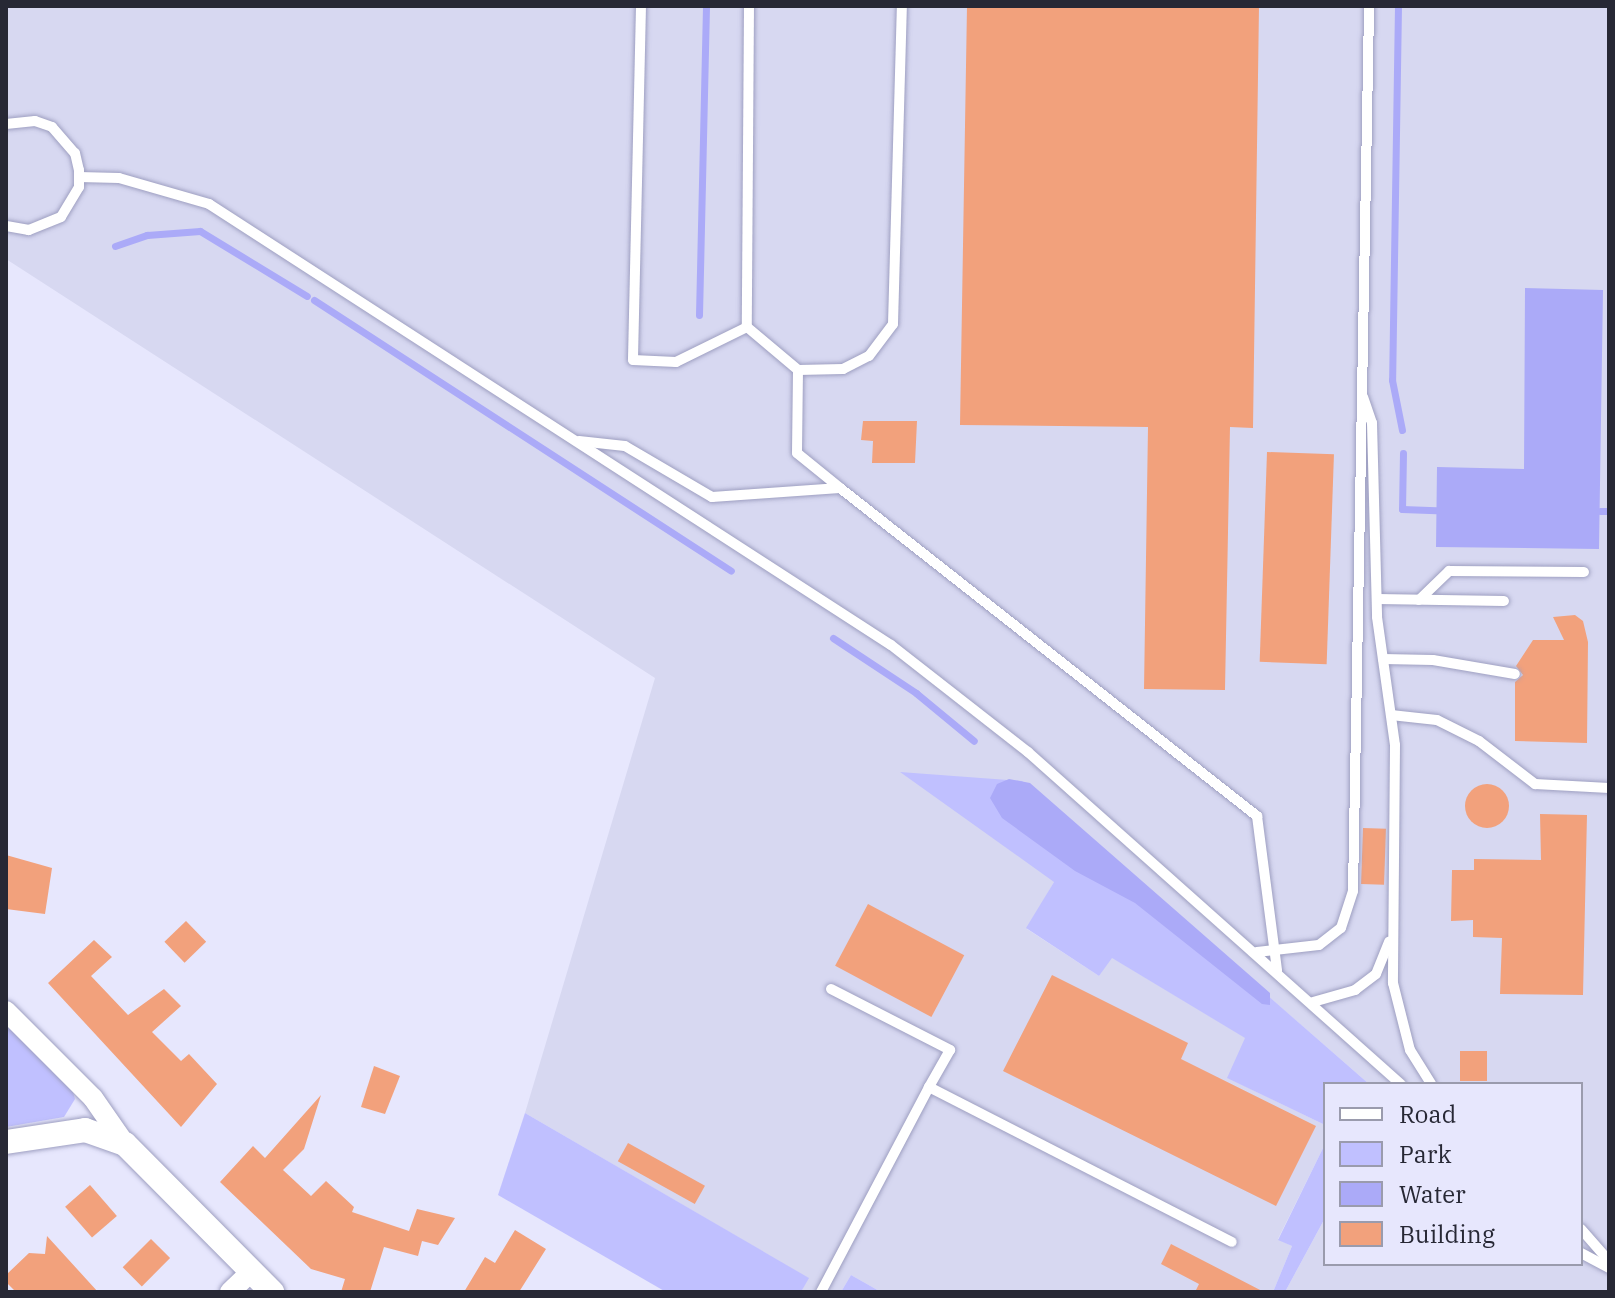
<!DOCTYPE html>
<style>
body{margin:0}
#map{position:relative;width:1615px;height:1298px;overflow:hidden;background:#e7e7fd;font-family:"IBM Plex Serif",serif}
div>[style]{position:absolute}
.built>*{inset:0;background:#d7d8f1}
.green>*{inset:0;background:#c0c0ff}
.water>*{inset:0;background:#abaaf8}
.stream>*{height:7px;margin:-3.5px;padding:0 3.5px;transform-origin:3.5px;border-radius:3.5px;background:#abaaf8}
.building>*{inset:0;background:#f2a17c;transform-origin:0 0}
.round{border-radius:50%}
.roads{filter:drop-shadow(0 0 2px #9e9fc1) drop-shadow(0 0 2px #9e9fc1)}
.service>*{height:10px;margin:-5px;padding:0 5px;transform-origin:5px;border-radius:5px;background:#fff}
.minor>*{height:20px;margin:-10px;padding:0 10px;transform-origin:10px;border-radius:10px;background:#fff}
.tertiary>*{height:24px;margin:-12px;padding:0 12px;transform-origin:12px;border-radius:12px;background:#fff}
span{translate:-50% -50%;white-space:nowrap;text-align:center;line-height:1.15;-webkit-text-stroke:8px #e7e7fd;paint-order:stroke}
.frame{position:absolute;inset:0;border:8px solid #272835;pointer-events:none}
.legend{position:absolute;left:1323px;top:1082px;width:260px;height:184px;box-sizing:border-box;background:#e7e7fd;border:2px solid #9a9bad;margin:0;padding:10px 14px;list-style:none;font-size:24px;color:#272835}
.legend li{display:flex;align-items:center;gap:16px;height:40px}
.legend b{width:40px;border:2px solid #9a9bad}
</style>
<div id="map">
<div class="built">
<div style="clip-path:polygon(6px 6px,1609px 6px,1609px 1292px,1285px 1292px,1325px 1218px,1325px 1264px,1581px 1264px,1581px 1084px,1369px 1084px,1021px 781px,1054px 882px,1027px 929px,1099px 976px,1111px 957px,1246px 1038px,1228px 1078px,1325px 1125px,1325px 1144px,1278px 1239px,1292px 1246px,1273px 1292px,881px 1292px,851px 1275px,841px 1292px,801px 1292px,808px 1278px,525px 1113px,655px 678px,6px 259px)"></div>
</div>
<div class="green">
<div style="clip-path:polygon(900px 772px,1022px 781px,1369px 1084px,1325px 1084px,1325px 1125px,1227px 1078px,1245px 1038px,1112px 958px,1099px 976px,1026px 928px,1054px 882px)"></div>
<div style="clip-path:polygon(6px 1022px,72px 1089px,75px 1099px,64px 1117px,6px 1127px)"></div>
<div style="clip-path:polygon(525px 1113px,809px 1278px,801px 1292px,666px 1292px,498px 1195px)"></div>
<div style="clip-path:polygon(1325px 1144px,1325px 1218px,1285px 1292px,1273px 1292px,1292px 1246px,1278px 1240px)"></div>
<div style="clip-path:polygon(851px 1275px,881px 1292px,841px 1292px)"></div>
</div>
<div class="water">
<div style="clip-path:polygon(1525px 288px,1603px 290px,1599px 549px,1436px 547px,1437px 467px,1524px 469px)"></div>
<div style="clip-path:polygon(1009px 779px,1030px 783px,1270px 993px,1270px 1005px,1262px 1004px,1135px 903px,1075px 871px,1002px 818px,990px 798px,997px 784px)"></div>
</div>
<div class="stream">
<div style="left:1398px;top:6px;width:374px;rotate:90.9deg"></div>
<div style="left:1392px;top:380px;width:51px;rotate:78.7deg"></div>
<div style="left:115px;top:246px;width:34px;rotate:-19deg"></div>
<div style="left:147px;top:235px;width:53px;rotate:-4.3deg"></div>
<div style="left:200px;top:231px;width:125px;rotate:31.3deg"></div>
<div style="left:314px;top:300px;width:497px;rotate:33deg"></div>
<div style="left:699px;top:315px;width:309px;rotate:-88.7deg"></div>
<div style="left:1403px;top:453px;width:56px;rotate:91deg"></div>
<div style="left:1402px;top:509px;width:34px;rotate:2deg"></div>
<div style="left:1600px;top:511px;width:9px"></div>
<div style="left:833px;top:638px;width:100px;rotate:33.5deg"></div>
<div style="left:916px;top:693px;width:75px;rotate:39.6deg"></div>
</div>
<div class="building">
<div style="clip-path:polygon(967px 6px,1259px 6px,1253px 428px,1230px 427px,1225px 690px,1144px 689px,1148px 427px,960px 425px)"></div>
<div style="clip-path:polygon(863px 421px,917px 421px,915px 463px,872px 463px,873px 441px,861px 440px)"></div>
<div style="left:1267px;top:452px;width:67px;height:210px;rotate:2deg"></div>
<div style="clip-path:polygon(1575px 615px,1583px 621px,1588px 642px,1587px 743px,1515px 741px,1515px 682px,1523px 675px,1516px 666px,1533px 640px,1564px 640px,1553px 617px)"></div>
<div class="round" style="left:1465px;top:784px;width:44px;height:44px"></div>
<div style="clip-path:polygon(1540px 814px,1587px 815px,1583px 995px,1500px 994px,1502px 938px,1473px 937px,1473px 920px,1451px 921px,1452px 870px,1474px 870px,1474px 859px,1541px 860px)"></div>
<div style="left:1363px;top:828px;width:23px;height:56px;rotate:2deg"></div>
<div style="clip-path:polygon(6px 855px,52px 868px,45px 914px,6px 909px)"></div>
<div style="left:868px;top:904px;width:109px;height:70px;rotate:28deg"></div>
<div style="left:186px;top:921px;width:29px;height:30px;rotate:46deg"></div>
<div style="clip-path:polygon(94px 940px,112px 957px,91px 976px,128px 1015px,164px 989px,181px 1006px,152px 1032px,181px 1061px,189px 1054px,217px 1084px,181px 1127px,48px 983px)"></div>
<div style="clip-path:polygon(1052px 975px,1188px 1043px,1181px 1059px,1316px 1126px,1276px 1206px,1003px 1071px)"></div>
<div style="left:1460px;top:1051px;width:27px;height:30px"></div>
<div style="clip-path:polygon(374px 1066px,400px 1076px,385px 1114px,361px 1107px)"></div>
<div style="clip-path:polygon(321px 1095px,304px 1149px,283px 1170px,311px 1196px,326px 1181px,354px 1207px,352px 1212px,409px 1231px,417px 1209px,455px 1218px,438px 1245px,422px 1241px,418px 1256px,384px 1247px,370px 1292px,341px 1292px,345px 1279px,311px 1269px,220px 1182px,253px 1146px,265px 1158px)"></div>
<div style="left:628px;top:1143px;width:88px;height:21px;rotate:29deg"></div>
<div style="left:90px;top:1185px;width:41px;height:33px;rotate:49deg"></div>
<div style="clip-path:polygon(515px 1230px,546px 1249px,519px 1292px,464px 1292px,485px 1257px,495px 1263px)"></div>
<div style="clip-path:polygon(47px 1236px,98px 1292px,16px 1292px,6px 1282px,6px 1275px,29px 1253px,45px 1254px)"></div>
<div style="left:151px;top:1239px;width:27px;height:40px;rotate:45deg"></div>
<div style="clip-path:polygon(1171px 1244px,1264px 1292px,1195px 1292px,1199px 1284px,1161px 1264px)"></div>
</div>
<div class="roads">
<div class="service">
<div style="left:641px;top:6px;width:354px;rotate:91.3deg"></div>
<div style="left:633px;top:360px;width:43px;rotate:2.7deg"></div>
<div style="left:676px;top:362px;width:79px;rotate:-26.2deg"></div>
<div style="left:749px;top:6px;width:321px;rotate:90.4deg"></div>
<div style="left:747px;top:327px;width:67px;rotate:40.1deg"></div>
<div style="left:798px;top:370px;width:45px;rotate:-1.3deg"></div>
<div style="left:843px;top:369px;width:29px;rotate:-27deg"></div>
<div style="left:869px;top:356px;width:40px;rotate:-53deg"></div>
<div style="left:893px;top:324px;width:318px;rotate:-88.4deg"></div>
<div style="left:6px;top:124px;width:29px;rotate:-6deg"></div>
<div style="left:35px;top:121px;width:18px;rotate:19deg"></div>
<div style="left:52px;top:127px;width:35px;rotate:49deg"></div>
<div style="left:75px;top:153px;width:17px;rotate:77deg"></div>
<div style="left:79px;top:170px;width:17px;rotate:90deg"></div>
<div style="left:79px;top:187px;width:35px;rotate:121deg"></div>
<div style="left:61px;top:217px;width:35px;rotate:158deg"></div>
<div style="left:29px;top:230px;width:23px;rotate:-170deg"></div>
<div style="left:79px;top:177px;width:40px;rotate:1.4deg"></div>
<div style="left:119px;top:178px;width:94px;rotate:16.1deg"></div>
<div style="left:209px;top:204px;width:812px;rotate:32.89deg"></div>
<div style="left:891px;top:645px;width:174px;rotate:38deg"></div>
<div style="left:1028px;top:752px;width:499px;rotate:41.7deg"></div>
<div style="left:798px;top:370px;width:83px;rotate:90.7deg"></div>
<div style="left:797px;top:453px;width:55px;rotate:39.1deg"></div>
<div style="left:1363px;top:397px;width:28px;rotate:71deg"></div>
<div style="left:1372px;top:423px;width:194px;rotate:88.5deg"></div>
<div style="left:1377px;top:617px;width:129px;rotate:82deg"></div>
<div style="left:1395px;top:745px;width:238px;rotate:90.5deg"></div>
<div style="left:1393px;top:983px;width:69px;rotate:75.8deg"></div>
<div style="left:1410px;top:1050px;width:40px;rotate:58deg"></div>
<div style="left:579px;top:441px;width:46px;rotate:6.2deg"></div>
<div style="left:625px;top:446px;width:101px;rotate:30.4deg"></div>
<div style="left:712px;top:497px;width:128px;rotate:-4deg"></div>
<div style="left:840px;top:488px;width:531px;rotate:38.19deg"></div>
<div style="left:1257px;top:816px;width:156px;rotate:82.6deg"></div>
<div style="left:1377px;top:599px;width:127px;rotate:0.9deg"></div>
<div style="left:1419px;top:600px;width:42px;rotate:-44deg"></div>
<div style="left:1449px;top:571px;width:135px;rotate:0.4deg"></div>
<div style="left:1383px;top:659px;width:50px;rotate:1.1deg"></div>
<div style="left:1433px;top:660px;width:83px;rotate:9.7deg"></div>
<div style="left:1391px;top:715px;width:46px;rotate:6.2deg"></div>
<div style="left:1437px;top:720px;width:47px;rotate:26.6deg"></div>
<div style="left:1479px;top:741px;width:71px;rotate:37.5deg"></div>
<div style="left:1535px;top:784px;width:74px;rotate:3.1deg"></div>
<div style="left:1257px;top:952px;width:62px;rotate:-6.4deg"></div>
<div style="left:1319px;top:945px;width:28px;rotate:-38deg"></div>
<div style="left:1341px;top:928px;width:39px;rotate:-72deg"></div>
<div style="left:1353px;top:891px;width:885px;rotate:-88.96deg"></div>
<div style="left:831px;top:989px;width:134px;rotate:27.1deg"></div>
<div style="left:950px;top:1050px;width:43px;rotate:119.6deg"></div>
<div style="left:1313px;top:1002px;width:44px;rotate:-15.9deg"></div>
<div style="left:1355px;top:990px;width:26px;rotate:-37deg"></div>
<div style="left:1376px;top:974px;width:35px;rotate:-68deg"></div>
<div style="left:1581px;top:1229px;width:43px;rotate:48.8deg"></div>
<div style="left:1581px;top:1253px;width:32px;rotate:28deg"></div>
<div style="left:821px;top:1292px;width:232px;rotate:-62.2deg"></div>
<div style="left:929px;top:1087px;width:340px;rotate:27.1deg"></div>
</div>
<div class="minor">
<div style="left:6px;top:1011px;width:123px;rotate:45deg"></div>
<div style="left:93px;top:1098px;width:56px;rotate:55.2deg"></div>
<div style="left:230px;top:1292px;width:29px;rotate:-44deg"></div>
</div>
<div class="tertiary">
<div style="left:6px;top:1142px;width:80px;rotate:-8.6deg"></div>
<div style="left:85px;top:1130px;width:42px;rotate:19.3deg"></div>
<div style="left:125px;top:1144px;width:209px;rotate:45.2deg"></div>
</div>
</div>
<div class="frame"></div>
<ul class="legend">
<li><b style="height:10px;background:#fff"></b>Road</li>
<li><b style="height:22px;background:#c0c0ff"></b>Park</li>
<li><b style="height:22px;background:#abaaf8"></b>Water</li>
<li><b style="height:22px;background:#f2a17c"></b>Building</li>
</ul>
</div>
